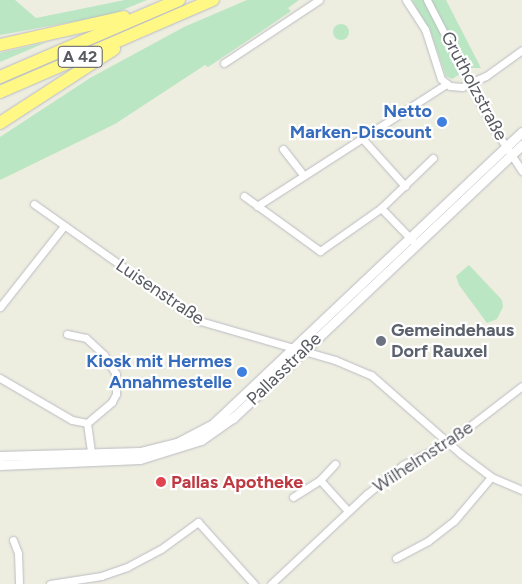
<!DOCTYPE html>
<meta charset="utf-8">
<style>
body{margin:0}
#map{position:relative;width:522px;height:584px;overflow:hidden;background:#edede0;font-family:Figtree,sans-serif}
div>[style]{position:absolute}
.green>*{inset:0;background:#bbe6c3}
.round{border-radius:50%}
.roads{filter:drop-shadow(0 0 1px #bbbcc3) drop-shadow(0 0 1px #bbbcc3)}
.minor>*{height:7px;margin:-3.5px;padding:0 3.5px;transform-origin:3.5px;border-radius:3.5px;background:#fff}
.secondary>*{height:9px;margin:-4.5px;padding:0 4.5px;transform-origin:4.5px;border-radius:4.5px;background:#fff}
.motorway>*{height:12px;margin:-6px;padding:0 6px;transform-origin:6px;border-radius:6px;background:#fff885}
.dots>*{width:14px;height:14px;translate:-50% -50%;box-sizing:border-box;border:2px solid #fff;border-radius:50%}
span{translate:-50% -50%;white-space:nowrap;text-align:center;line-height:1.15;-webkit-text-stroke:4.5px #fff;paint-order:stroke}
.shield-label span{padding:1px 4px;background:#fff;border:1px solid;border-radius:4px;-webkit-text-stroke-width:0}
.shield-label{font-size:16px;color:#595b62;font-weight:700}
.street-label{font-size:18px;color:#595b62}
.shop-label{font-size:18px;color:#366cbe;font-weight:700}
.right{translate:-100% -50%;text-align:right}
.worship-label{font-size:18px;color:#5b616d;font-weight:700}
.left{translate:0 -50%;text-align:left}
.health-label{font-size:18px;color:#be3a42;font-weight:700}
</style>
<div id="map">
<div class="green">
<div style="clip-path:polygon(0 0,15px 0,36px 18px,125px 0,147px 0,110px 15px,0 35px)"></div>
<div style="clip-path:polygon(247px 0,299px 0,288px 8px,291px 11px,247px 41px,208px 67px,205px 65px,115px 124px,0 180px,0 137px,90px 78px,184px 27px)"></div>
<div style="clip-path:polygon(412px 0,446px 0,481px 68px,470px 68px,452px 79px,446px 76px,431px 33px)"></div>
<div class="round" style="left:333px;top:24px;width:16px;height:16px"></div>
<div style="clip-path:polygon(47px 42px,0 62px,0 53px)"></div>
<div style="clip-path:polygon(469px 265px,502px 300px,503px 307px,497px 319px,487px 323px,459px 285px,456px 276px)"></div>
</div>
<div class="roads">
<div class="minor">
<div style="left:406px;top:0;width:35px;rotate:57deg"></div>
<div style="left:425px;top:29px;width:52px;rotate:72.3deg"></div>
<div style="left:441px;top:79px;width:11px;rotate:38deg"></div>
<div style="left:450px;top:86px;width:12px;rotate:5deg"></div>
<div style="left:462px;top:87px;width:26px;rotate:-25deg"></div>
<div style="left:486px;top:76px;width:44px;rotate:-35.8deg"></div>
<div style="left:427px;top:0;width:137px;rotate:62.7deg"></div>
<div style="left:490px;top:122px;width:59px;rotate:56.9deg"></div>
<div style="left:224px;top:63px;width:114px;rotate:-33.6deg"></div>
<div style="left:361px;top:137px;width:66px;rotate:48.1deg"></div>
<div style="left:283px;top:149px;width:33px;rotate:52deg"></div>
<div style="left:244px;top:196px;width:94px;rotate:35.9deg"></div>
<div style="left:320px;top:251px;width:75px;rotate:-35.2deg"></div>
<div style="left:381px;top:208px;width:72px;rotate:-43.9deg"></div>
<div style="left:34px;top:204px;width:203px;rotate:35.2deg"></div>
<div style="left:200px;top:321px;width:141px;rotate:16.1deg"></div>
<div style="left:335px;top:360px;width:39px;rotate:23deg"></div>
<div style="left:371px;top:375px;width:120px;rotate:41.3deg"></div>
<div style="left:461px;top:454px;width:38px;rotate:37deg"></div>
<div style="left:491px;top:477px;width:34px;rotate:23deg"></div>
<div style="left:257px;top:206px;width:225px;rotate:-32.8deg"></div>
<div style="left:381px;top:208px;width:45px;rotate:45.9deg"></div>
<div style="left:0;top:307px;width:103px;rotate:-51.7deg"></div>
<div style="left:67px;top:334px;width:19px;rotate:12deg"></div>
<div style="left:86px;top:338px;width:25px;rotate:43deg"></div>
<div style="left:104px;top:355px;width:22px;rotate:58deg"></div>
<div style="left:116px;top:374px;width:20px;rotate:90deg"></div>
<div style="left:116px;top:394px;width:9px;rotate:117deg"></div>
<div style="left:112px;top:402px;width:33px;rotate:140deg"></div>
<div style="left:0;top:378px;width:83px;rotate:30.3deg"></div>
<div style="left:72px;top:420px;width:15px;rotate:11deg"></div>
<div style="left:87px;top:423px;width:34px;rotate:82deg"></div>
<div style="left:320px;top:480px;width:22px;rotate:-47deg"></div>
<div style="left:293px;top:497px;width:32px;rotate:-32deg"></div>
<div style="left:320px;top:480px;width:42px;rotate:47.9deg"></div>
<div style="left:13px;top:540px;width:14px;rotate:69deg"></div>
<div style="left:18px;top:553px;width:31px;rotate:88deg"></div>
<div style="left:396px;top:558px;width:36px;rotate:-28deg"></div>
<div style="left:428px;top:541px;width:33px;rotate:-38deg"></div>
<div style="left:454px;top:521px;width:57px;rotate:-49.9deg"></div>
<div style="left:50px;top:584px;width:52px;rotate:-8.9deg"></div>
<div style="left:101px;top:576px;width:28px;rotate:-19deg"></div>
<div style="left:127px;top:567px;width:38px;rotate:-28deg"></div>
<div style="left:161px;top:549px;width:46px;rotate:-36.1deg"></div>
<div style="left:198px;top:522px;width:84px;rotate:47.9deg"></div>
<div style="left:271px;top:584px;width:132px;rotate:-43.2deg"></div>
<div style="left:367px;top:494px;width:46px;rotate:-38.9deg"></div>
<div style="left:403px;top:465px;width:50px;rotate:-26.1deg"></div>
<div style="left:448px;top:443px;width:93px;rotate:-37.6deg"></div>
</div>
<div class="secondary">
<div style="left:0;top:456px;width:140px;rotate:-1.6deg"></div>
<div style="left:140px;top:452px;width:38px;rotate:-14deg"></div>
<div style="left:177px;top:443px;width:41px;rotate:-27.8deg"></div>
<div style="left:213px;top:424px;width:425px;rotate:-43.4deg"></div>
<div style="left:0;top:465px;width:140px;rotate:-2.5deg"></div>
<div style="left:140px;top:459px;width:64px;rotate:-17.3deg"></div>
<div style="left:201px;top:440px;width:39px;rotate:-35deg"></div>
<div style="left:233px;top:418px;width:398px;rotate:-43.4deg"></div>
</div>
<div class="motorway">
<div style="left:0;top:45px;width:127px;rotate:-12.7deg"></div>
<div style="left:0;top:77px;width:195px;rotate:-23.3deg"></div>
<div style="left:0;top:92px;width:232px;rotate:-23.4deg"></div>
<div style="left:0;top:123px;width:136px;rotate:-33deg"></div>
</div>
</div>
<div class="dots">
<div style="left:442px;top:122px;background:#3f7fe0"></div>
<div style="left:381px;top:341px;background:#6b7280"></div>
<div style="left:242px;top:372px;background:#3f7fe0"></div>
<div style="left:161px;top:482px;background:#e0444e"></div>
</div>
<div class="shield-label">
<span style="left:80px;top:57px">A 42</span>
</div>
<div class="street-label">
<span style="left:474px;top:86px;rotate:62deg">Grutholzstraße</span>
<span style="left:160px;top:292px;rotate:34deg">Luisenstraße</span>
<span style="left:284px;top:369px;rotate:-44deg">Pallasstraße</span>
<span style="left:423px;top:457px;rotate:-33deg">Wilhelmstraße</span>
</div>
<div class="shop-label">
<span class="right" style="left:432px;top:122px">Netto<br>Marken-Discount</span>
<span class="right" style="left:232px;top:372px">Kiosk mit Hermes<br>Annahmestelle</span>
</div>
<div class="worship-label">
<span class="left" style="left:391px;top:341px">Gemeindehaus<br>Dorf Rauxel</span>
</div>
<div class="health-label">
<span class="left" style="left:171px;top:482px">Pallas Apotheke</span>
</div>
</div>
